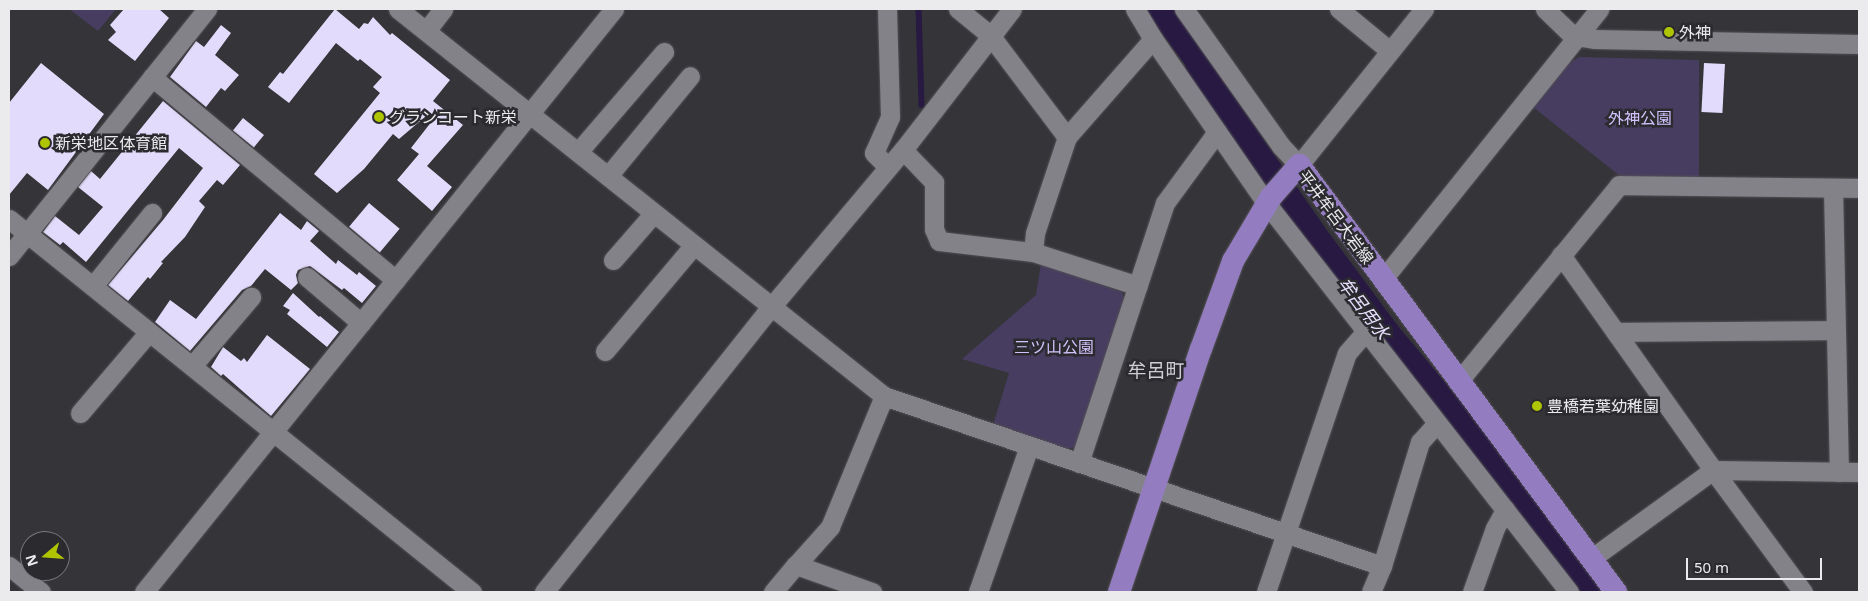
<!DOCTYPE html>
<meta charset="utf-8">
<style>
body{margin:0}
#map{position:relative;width:1868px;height:601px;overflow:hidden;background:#353439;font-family:"Noto Sans","Noto Sans JP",sans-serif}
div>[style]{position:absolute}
.green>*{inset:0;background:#473d60}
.stream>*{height:5.5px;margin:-2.75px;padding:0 2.75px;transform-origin:2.75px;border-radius:2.75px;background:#271942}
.river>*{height:32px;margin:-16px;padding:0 16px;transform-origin:16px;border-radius:16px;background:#271942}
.building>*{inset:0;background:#e3dbfb;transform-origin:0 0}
.roads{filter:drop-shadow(0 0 1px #535155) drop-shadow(0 0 1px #535155)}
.minor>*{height:19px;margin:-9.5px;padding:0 9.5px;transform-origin:9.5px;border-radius:9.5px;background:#838288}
.major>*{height:22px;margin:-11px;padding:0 11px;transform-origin:11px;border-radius:11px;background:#937dc0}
.dots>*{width:14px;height:14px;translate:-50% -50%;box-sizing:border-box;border:2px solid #2b2a2f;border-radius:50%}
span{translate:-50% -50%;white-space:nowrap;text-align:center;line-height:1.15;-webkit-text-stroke:5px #2b2a2f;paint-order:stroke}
.poi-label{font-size:16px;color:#ebeaed}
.left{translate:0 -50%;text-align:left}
.park-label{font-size:16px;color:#d2c2fd}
.street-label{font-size:16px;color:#ebeaed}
.water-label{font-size:18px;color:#e6dffd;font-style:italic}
.quarter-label{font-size:19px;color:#cdccd2}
.frame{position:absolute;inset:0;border:10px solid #ebeaed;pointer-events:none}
.north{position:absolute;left:20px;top:531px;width:50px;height:50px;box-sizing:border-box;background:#2b2a2f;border:1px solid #78777b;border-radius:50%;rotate:252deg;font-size:14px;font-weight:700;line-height:20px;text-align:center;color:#ebeaed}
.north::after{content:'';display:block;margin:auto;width:18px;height:22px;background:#b0c502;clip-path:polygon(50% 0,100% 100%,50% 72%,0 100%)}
.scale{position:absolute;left:1686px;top:558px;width:136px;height:22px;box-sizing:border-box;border:2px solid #ebeaed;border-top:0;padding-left:6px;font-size:15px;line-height:18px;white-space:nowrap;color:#ebeaed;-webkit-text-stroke:4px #2b2a2f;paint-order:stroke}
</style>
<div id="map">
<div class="green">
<div style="clip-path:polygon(69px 9px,116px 9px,98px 31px)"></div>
<div style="clip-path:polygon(1579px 57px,1699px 60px,1699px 177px,1620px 176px,1533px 107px,1567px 64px)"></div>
<div style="clip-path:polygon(1041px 264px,1122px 292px,1124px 299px,1075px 447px,1066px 449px,993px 425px,1009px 373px,962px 359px,1036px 295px)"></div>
</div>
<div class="stream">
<div style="left:919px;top:9px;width:96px;rotate:88.2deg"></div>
</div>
<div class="river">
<div style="left:1164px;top:9px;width:61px;rotate:53.7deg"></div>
<div style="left:1200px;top:58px;width:29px;rotate:76deg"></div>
<div style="left:1207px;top:86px;width:179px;rotate:55.2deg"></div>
<div style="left:1309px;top:233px;width:131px;rotate:53.4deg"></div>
<div style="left:1387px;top:338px;width:163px;rotate:50deg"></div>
<div style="left:1492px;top:463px;width:160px;rotate:53.6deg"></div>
</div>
<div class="building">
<div style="clip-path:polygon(124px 9px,159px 9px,169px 18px,135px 61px,108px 40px,116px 32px,110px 25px)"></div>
<div style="clip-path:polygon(335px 9px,359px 29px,364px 23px,368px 24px,373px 17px,390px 35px,392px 33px,450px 80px,433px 101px,463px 125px,427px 166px,452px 187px,432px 211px,397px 180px,419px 154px,411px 148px,432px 121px,426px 116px,399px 139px,393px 134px,364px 169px,337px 193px,314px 174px,380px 93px,373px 87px,382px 77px,360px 59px,358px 61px,336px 43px,289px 103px,268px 87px,280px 72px,283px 74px)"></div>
<div style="clip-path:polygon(221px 25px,231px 33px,215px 55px,239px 75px,225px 91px,221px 88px,206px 107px,170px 77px,196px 41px,204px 47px)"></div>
<div style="clip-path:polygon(41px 63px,104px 114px,48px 190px,27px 173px,9px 195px,9px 103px)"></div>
<div style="left:1704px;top:63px;width:21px;height:49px;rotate:3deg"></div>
<div style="clip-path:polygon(163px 101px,240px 165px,223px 185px,217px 180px,199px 201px,205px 207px,185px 237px,161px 262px,163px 263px,150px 279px,148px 277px,128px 301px,108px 285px,163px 220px,203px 168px,179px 148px,86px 262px,63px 242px,60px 245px,43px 232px,55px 216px,79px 235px,103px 207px,78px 187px,91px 171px,100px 179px)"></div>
<div style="left:243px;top:118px;width:27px;height:16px;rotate:39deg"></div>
<div style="left:369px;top:203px;width:40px;height:31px;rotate:40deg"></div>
<div style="clip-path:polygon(280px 213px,301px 230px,307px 221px,319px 231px,310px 241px,336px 264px,338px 260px,357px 275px,359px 272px,376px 286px,362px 303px,344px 288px,342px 290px,310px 266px,298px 270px,296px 275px,298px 283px,291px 290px,265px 269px,251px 286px,242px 290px,190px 351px,155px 322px,170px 300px,196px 319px)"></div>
<div style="clip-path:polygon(293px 293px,319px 317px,320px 316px,339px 332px,327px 347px,287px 314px,290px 310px,283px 306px)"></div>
<div style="clip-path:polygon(267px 335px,310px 369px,271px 416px,223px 374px,221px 376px,211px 367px,223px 347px,241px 361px,244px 358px,247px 362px)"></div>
</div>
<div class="roads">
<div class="minor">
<div style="left:398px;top:9px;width:621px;rotate:38.53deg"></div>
<div style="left:884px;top:396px;width:526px;rotate:18.85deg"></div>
<div style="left:1382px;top:566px;width:28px;rotate:113deg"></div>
<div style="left:887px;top:9px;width:108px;rotate:88.4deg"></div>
<div style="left:890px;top:117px;width:39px;rotate:114deg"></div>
<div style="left:874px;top:153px;width:20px;rotate:45deg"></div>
<div style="left:958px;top:9px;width:41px;rotate:39.1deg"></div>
<div style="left:990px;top:35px;width:128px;rotate:53deg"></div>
<div style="left:1135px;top:9px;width:35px;rotate:59deg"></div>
<div style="left:1153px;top:39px;width:201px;rotate:55.4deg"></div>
<div style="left:1267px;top:204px;width:492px;rotate:52.1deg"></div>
<div style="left:1184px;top:9px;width:168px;rotate:54.7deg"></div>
<div style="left:1281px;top:146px;width:26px;rotate:47deg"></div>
<div style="left:1299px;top:165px;width:200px;rotate:-51.3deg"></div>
<div style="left:1339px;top:9px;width:66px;rotate:39.5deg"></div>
<div style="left:1545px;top:9px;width:33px;rotate:44deg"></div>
<div style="left:1569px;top:32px;width:8px;rotate:30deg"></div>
<div style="left:1576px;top:36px;width:18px;rotate:9deg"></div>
<div style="left:1594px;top:39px;width:265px;rotate:1.1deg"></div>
<div style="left:426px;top:31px;width:28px;rotate:-52deg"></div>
<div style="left:152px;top:77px;width:317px;rotate:39.8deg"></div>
<div style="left:903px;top:150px;width:45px;rotate:45.9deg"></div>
<div style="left:934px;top:182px;width:47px;rotate:90deg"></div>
<div style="left:934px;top:229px;width:13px;rotate:67deg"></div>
<div style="left:939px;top:241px;width:95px;rotate:6.7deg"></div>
<div style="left:1033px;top:252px;width:110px;rotate:17.9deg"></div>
<div style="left:578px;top:152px;width:132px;rotate:-49.3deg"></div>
<div style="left:608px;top:176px;width:129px;rotate:-50.6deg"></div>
<div style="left:1833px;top:188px;width:284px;rotate:88.8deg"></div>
<div style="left:9px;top:219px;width:595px;rotate:38.86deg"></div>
<div style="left:1033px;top:252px;width:19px;rotate:-84deg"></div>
<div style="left:1035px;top:233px;width:101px;rotate:-71.6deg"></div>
<div style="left:1067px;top:137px;width:130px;rotate:-48.7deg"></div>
<div style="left:1561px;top:255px;width:263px;rotate:54.7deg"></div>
<div style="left:1713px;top:470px;width:152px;rotate:53.6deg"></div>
<div style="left:9px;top:256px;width:317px;rotate:-51.3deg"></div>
<div style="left:613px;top:260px;width:62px;rotate:-48.9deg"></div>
<div style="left:307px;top:277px;width:71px;rotate:40.4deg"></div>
<div style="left:1383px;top:279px;width:346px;rotate:-51.3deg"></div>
<div style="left:93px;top:286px;width:94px;rotate:-51.1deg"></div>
<div style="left:1616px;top:332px;width:219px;rotate:-0.5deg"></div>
<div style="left:605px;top:351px;width:138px;rotate:-50deg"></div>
<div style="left:192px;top:366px;width:91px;rotate:-49.5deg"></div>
<div style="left:1458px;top:382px;width:254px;rotate:-50.7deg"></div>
<div style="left:1619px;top:185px;width:240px;rotate:0.7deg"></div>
<div style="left:80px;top:413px;width:106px;rotate:-49.6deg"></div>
<div style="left:1079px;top:463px;width:274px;rotate:-71.7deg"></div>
<div style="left:1165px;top:203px;width:88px;rotate:-53.8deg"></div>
<div style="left:1592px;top:558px;width:150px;rotate:-36deg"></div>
<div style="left:1713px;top:470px;width:146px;rotate:0.8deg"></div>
<div style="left:796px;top:565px;width:51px;rotate:-48.2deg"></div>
<div style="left:830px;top:527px;width:142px;rotate:-67.6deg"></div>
<div style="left:9px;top:566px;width:41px;rotate:39.1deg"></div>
<div style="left:1382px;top:566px;width:130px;rotate:-73deg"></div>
<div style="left:1420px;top:442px;width:25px;rotate:-48deg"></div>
<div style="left:144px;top:592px;width:749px;rotate:-51.13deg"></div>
<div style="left:544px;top:592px;width:357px;rotate:-51.5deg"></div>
<div style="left:766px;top:313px;width:213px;rotate:-50deg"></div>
<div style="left:903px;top:150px;width:178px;rotate:-52.3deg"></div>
<div style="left:773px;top:592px;width:35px;rotate:-50deg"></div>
<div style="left:796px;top:565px;width:81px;rotate:19.6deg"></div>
<div style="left:978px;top:592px;width:155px;rotate:-70.7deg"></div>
<div style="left:1266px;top:592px;width:252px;rotate:-71.3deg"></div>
<div style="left:1347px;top:353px;width:28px;rotate:-49deg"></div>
<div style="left:1472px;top:592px;width:68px;rotate:-70.2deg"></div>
<div style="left:1495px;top:528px;width:21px;rotate:-61deg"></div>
</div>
<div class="major">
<div style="left:1119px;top:592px;width:256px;rotate:-71.4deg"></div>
<div style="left:1201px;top:349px;width:94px;rotate:-70deg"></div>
<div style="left:1233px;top:261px;width:74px;rotate:-59.3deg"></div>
<div style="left:1271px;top:197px;width:43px;rotate:-48.8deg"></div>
<div style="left:1299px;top:165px;width:532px;rotate:53.41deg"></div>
</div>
</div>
<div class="dots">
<div style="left:1669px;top:32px;background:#b0c502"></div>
<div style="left:379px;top:117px;background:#b0c502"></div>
<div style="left:45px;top:143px;background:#b0c502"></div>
<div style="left:1537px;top:406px;background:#b0c502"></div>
</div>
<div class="poi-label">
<span class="left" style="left:1679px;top:32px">外神</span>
<span class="left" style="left:389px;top:117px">グランコート新栄</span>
<span class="left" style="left:55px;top:143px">新栄地区体育館</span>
<span class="left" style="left:1547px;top:406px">豊橋若葉幼稚園</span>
</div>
<div class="park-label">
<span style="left:1640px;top:118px">外神公園</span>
<span style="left:1054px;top:347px">三ツ山公園</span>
</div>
<div class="street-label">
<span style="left:1336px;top:217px;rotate:53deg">平井牟呂大岩線</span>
</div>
<div class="water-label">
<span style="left:1364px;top:308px;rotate:53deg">牟呂用水</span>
</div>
<div class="quarter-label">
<span style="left:1156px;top:371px">牟呂町</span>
</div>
<div class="frame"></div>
<div class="north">N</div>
<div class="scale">50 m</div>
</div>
